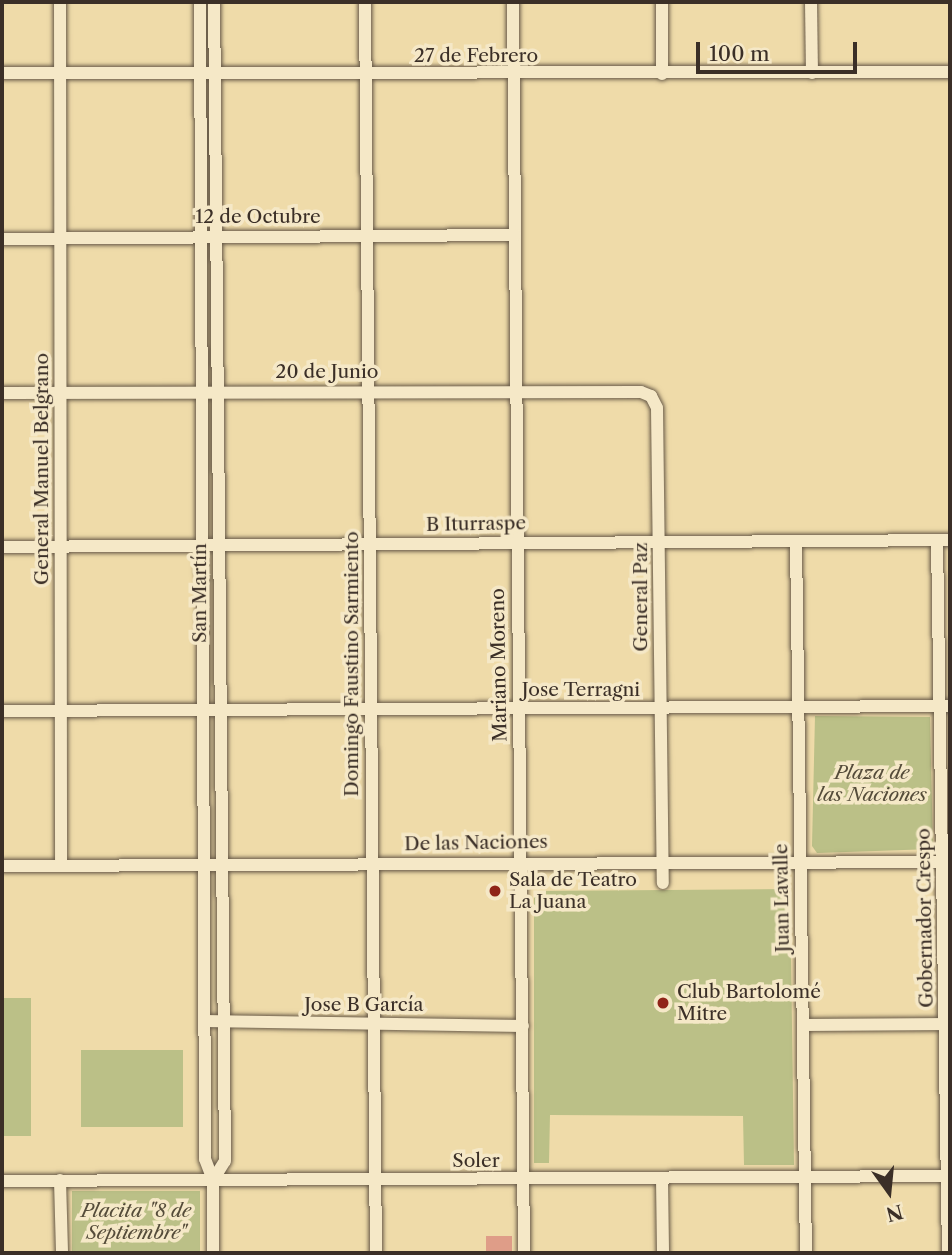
<!DOCTYPE html>
<meta charset="utf-8">
<style>
body{margin:0}
#map{position:relative;width:952px;height:1255px;overflow:hidden;background:#efdba9;font-family:"Libre Caslon Text",serif}
div>[style]{position:absolute}
.green>*{inset:0;background:#bbc087;transform-origin:0 0}
.building>*{inset:0;background:#df9d88;transform-origin:0 0}
.roads{filter:drop-shadow(0 0 2px #685a48) drop-shadow(0 0 2px #685a48)}
.minor>*{height:12px;margin:-6px;padding:0 6px;transform-origin:6px;border-radius:6px;background:#f5e8c7}
.dots>*{width:19px;height:19px;translate:-50% -50%;box-sizing:border-box;border:4px solid #f5e8c7;border-radius:50%}
span{translate:-50% -50%;white-space:nowrap;text-align:center;line-height:1.15;-webkit-text-stroke:7px #f5e8c7;paint-order:stroke}
.street-label{font-size:19px;color:#3b2f27}
.park-label{font-size:19px;color:#554c3a;font-style:italic}
.poi-label{font-size:19px;color:#3b2f27}
.left{translate:0 -50%;text-align:left}
.frame{position:absolute;inset:0;border:4px solid #3b2f27;pointer-events:none}
.north{position:absolute;left:854px;top:1157px;width:70px;height:70px;-webkit-text-stroke:5px #f5e8c7;paint-order:stroke;rotate:165deg;font-size:19px;font-weight:700;line-height:28px;text-align:center;color:#3b2f27}
.north::after{content:'';display:block;margin:auto;width:24px;height:32px;background:#3b2f27;clip-path:polygon(50% 0,100% 100%,50% 72%,0 100%)}
.scale{position:absolute;left:696px;top:42px;width:161px;height:32px;box-sizing:border-box;border:4px solid #3b2f27;border-top:0;padding-left:9px;font-size:21px;line-height:24px;white-space:nowrap;color:#3b2f27;-webkit-text-stroke:5px #f5e8c7;paint-order:stroke}
</style>
<div id="map">
<div class="green">
<div style="clip-path:polygon(815px 716px,930px 717px,933px 849px,817px 853px,812px 846px)"></div>
<div style="clip-path:polygon(790px 889px,794px 1165px,744px 1165px,743px 1116px,550px 1115px,549px 1163px,534px 1163px,534px 891px)"></div>
<div style="left:31px;top:998px;width:138px;height:29px;rotate:90deg"></div>
<div style="left:81px;top:1050px;width:102px;height:77px"></div>
<div style="left:72px;top:1191px;width:128px;height:62px"></div>
</div>
<div class="building">
<div style="left:486px;top:1236px;width:26px;height:15px"></div>
</div>
<div class="roads">
<div class="minor">
<div style="left:60px;top:2px;width:864px;rotate:89.93deg"></div>
<div style="left:200px;top:2px;width:1157px;rotate:89.75deg"></div>
<div style="left:205px;top:1159px;width:22px;rotate:69deg"></div>
<div style="left:213px;top:1180px;width:73px;rotate:90deg"></div>
<div style="left:365px;top:2px;width:1251px;rotate:89.5deg"></div>
<div style="left:513px;top:2px;width:1251px;rotate:89.5deg"></div>
<div style="left:662px;top:2px;width:72px;rotate:90deg"></div>
<div style="left:811px;top:2px;width:71px;rotate:89.2deg"></div>
<div style="left:2px;top:73px;width:948px;rotate:-0.06deg"></div>
<div style="left:2px;top:239px;width:513px;rotate:-0.45deg"></div>
<div style="left:2px;top:393px;width:639px;rotate:-0.09deg"></div>
<div style="left:641px;top:392px;width:11px;rotate:22deg"></div>
<div style="left:651px;top:396px;width:13px;rotate:63deg"></div>
<div style="left:657px;top:408px;width:475px;rotate:89.3deg"></div>
<div style="left:937px;top:540px;width:713px;rotate:89.12deg"></div>
<div style="left:796px;top:541px;width:712px;rotate:89.2deg"></div>
<div style="left:2px;top:547px;width:948px;rotate:-0.42deg"></div>
<div style="left:2px;top:711px;width:948px;rotate:-0.3deg"></div>
<div style="left:2px;top:866px;width:948px;rotate:-0.24deg"></div>
<div style="left:204px;top:1021px;width:319px;rotate:0.9deg"></div>
<div style="left:803px;top:1025px;width:147px;rotate:-0.4deg"></div>
<div style="left:662px;top:1179px;width:74px;rotate:89.2deg"></div>
<div style="left:60px;top:1180px;width:73px;rotate:88.4deg"></div>
<div style="left:213px;top:1180px;width:22px;rotate:-58deg"></div>
<div style="left:225px;top:1161px;width:1159px;rotate:-90.54deg"></div>
<div style="left:2px;top:1181px;width:948px;rotate:-0.3deg"></div>
</div>
</div>
<div class="dots">
<div style="left:495px;top:891px;background:#8f2418"></div>
<div style="left:663px;top:1003px;background:#8f2418"></div>
</div>
<div class="street-label">
<span style="left:476px;top:56px">27 de Febrero</span>
<span style="left:258px;top:217px">12 de Octubre</span>
<span style="left:327px;top:372px">20 de Junio</span>
<span style="left:42px;top:469px;rotate:-90deg">General Manuel Belgrano</span>
<span style="left:476px;top:524px;rotate:-1deg">B Iturraspe</span>
<span style="left:200px;top:593px;rotate:-90deg">San Martín</span>
<span style="left:641px;top:597px;rotate:-90deg">General Paz</span>
<span style="left:352px;top:664px;rotate:-90deg">Domingo Faustino Sarmiento</span>
<span style="left:499px;top:665px;rotate:-91deg">Mariano Moreno</span>
<span style="left:581px;top:690px">Jose Terragni</span>
<span style="left:476px;top:843px;rotate:-1deg">De las Naciones</span>
<span style="left:782px;top:898px;rotate:-91deg">Juan Lavalle</span>
<span style="left:925px;top:918px;rotate:-91deg">Gobernador Crespo</span>
<span style="left:364px;top:1005px">Jose B García</span>
<span style="left:476px;top:1161px">Soler</span>
</div>
<div class="park-label">
<span style="left:872px;top:784px">Plaza de<br>las Naciones</span>
<span style="left:136px;top:1222px">Placita "8 de<br>Septiembre"</span>
</div>
<div class="poi-label">
<span class="left" style="left:509px;top:891px">Sala de Teatro<br>La Juana</span>
<span class="left" style="left:677px;top:1003px">Club Bartolomé<br>Mitre</span>
</div>
<div class="frame"></div>
<div class="north">N</div>
<div class="scale">100 m</div>
</div>
